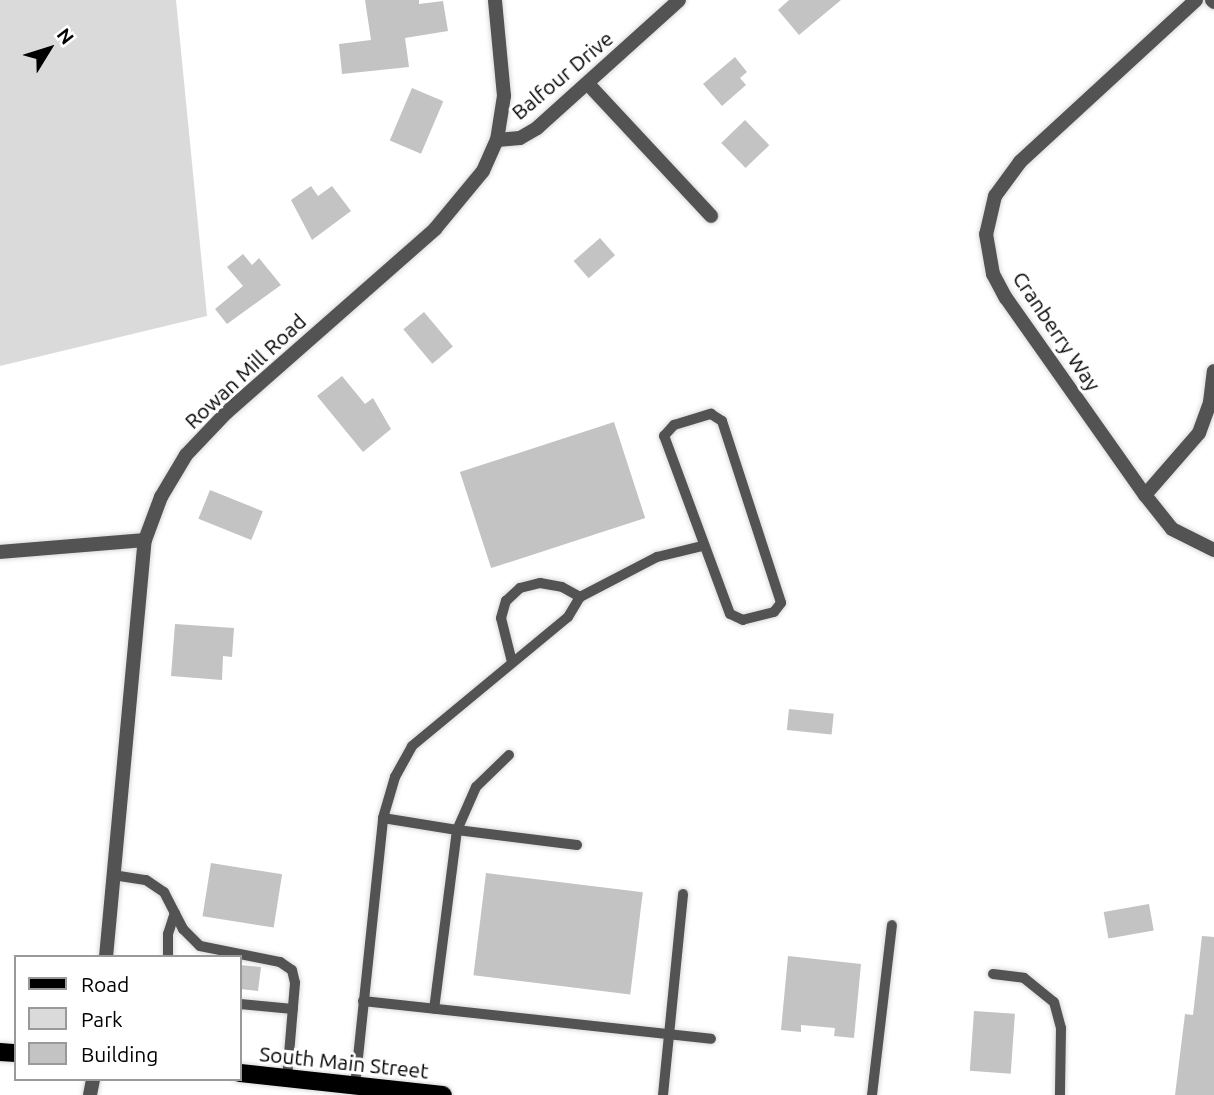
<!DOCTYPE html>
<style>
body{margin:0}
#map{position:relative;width:1214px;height:1095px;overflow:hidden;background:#fff;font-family:Ubuntu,sans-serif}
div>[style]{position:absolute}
.green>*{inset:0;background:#dadada}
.building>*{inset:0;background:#c3c3c3;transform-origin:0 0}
.roads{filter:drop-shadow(0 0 2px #dbdbdb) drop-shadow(0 0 2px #dbdbdb)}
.service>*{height:10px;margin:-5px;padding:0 5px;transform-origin:5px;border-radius:5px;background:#535353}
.minor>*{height:14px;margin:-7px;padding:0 7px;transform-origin:7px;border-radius:7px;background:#535353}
.tertiary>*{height:14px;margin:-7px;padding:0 7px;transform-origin:7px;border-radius:7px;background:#535353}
.primary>*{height:18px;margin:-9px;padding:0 9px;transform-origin:9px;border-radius:9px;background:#000}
span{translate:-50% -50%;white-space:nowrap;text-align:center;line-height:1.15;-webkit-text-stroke:6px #fff;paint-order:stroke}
.street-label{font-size:21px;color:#000}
.legend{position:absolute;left:14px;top:955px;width:228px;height:126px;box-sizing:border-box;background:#fff;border:2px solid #999;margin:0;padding:9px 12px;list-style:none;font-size:21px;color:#000}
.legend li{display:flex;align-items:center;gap:14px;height:35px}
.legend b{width:35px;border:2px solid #999}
.north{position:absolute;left:14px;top:14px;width:70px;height:70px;-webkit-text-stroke:5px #fff;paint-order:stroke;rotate:52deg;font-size:19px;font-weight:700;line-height:28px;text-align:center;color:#000}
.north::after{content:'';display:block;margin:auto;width:24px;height:32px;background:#000;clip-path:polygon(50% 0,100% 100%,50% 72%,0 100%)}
</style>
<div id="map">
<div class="green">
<div style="clip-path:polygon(0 0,176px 0,207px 316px,0 366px)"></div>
</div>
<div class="building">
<div style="clip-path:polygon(365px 0,419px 0,419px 4px,443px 1px,448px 31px,405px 38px,409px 67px,342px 74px,339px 44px,371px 40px)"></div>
<div style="clip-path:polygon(789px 0,841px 0,799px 35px,778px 10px)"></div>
<div style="clip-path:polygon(735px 57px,747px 72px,740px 78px,746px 85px,722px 106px,703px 84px)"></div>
<div style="left:412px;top:88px;width:34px;height:57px;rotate:23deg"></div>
<div style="left:745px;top:120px;width:35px;height:33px;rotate:46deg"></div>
<div style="clip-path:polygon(311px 186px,318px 196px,332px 186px,351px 211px,312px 240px,291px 200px)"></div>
<div style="left:600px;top:238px;width:23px;height:35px;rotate:49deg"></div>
<div style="clip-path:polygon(243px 254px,252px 265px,259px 258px,281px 285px,227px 324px,215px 309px,243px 286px,227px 267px)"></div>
<div style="left:424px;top:312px;width:45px;height:27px;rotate:50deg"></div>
<div style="clip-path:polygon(342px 376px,365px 404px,373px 398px,391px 429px,363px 452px,317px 396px)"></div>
<div style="left:614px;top:422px;width:101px;height:162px;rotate:72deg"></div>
<div style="left:210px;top:490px;width:57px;height:31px;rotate:22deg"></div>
<div style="clip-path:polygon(175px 624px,234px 628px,232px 657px,223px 656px,222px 680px,171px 676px)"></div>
<div style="left:789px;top:709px;width:45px;height:21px;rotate:6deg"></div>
<div style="left:211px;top:863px;width:72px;height:54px;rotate:9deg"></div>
<div style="left:486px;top:873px;width:158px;height:103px;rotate:7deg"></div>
<div style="left:1149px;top:904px;width:27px;height:46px;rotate:80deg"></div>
<div style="clip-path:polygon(1202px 936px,1214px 937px,1214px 1095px,1175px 1095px,1185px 1014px,1193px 1015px)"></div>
<div style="clip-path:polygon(788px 956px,861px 964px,854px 1038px,834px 1036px,835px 1028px,801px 1025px,801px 1032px,781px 1030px)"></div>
<div style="clip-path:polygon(240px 965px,261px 967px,258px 991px,240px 989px)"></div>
<div style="left:974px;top:1011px;width:41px;height:60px;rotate:4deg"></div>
</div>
<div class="roads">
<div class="service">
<div style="left:711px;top:414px;width:13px;rotate:32deg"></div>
<div style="left:722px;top:421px;width:191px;rotate:72deg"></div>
<div style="left:781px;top:603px;width:11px;rotate:128deg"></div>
<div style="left:774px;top:612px;width:32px;rotate:166deg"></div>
<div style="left:743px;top:620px;width:14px;rotate:-155deg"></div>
<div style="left:730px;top:614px;width:190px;rotate:-110.3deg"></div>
<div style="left:664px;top:436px;width:15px;rotate:-48deg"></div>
<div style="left:674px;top:425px;width:39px;rotate:-17deg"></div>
<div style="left:512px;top:662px;width:45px;rotate:-104deg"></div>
<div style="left:501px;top:618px;width:18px;rotate:-74deg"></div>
<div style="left:506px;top:601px;width:19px;rotate:-43deg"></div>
<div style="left:520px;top:588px;width:21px;rotate:-14deg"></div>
<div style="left:540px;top:583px;width:22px;rotate:10deg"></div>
<div style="left:562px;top:587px;width:21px;rotate:29deg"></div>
<div style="left:509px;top:755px;width:46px;rotate:135.9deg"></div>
<div style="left:476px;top:787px;width:47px;rotate:113.8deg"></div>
<div style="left:457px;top:830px;width:121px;rotate:7.1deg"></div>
<div style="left:383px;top:818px;width:75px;rotate:9.2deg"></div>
<div style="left:457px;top:830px;width:180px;rotate:97.3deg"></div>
<div style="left:113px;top:875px;width:33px;rotate:9deg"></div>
<div style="left:146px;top:880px;width:22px;rotate:34deg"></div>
<div style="left:164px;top:892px;width:42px;rotate:62.8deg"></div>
<div style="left:183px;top:929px;width:24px;rotate:45deg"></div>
<div style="left:200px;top:946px;width:82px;rotate:11.3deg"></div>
<div style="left:280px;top:962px;width:14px;rotate:34deg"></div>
<div style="left:292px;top:970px;width:13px;rotate:77deg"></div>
<div style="left:295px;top:983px;width:95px;rotate:94.8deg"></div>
<div style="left:168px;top:957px;width:23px;rotate:-90deg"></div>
<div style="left:168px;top:934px;width:22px;rotate:-72deg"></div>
<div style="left:993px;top:974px;width:31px;rotate:7deg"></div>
<div style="left:1024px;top:978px;width:38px;rotate:39deg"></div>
<div style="left:1054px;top:1002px;width:27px;rotate:75deg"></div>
<div style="left:1061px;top:1028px;width:67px;rotate:90.9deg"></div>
<div style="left:363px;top:1001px;width:350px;rotate:6.2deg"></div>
<div style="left:240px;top:1004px;width:53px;rotate:5.4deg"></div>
<div style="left:355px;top:1086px;width:269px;rotate:-84deg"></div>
<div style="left:383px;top:818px;width:43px;rotate:-73.7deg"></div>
<div style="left:395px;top:777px;width:35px;rotate:-61deg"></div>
<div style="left:412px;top:746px;width:202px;rotate:-39.6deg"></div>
<div style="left:568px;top:617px;width:23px;rotate:-59deg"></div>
<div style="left:580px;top:597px;width:87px;rotate:-27.5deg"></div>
<div style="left:657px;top:557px;width:46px;rotate:-13.7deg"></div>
<div style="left:663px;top:1095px;width:202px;rotate:-84.3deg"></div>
<div style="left:872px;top:1095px;width:171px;rotate:-83.3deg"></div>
</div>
<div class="minor">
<div style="left:1196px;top:0;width:239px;rotate:137.4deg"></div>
<div style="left:1020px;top:162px;width:42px;rotate:126.3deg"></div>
<div style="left:995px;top:196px;width:39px;rotate:103deg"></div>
<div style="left:986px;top:234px;width:41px;rotate:80.1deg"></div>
<div style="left:993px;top:274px;width:27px;rotate:62deg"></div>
<div style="left:1006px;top:298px;width:241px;rotate:54.8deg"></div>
<div style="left:1145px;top:495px;width:43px;rotate:51.5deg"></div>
<div style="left:1172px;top:529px;width:47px;rotate:26.6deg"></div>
<div style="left:1212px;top:0;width:3px;rotate:45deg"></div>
<div style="left:589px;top:85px;width:179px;rotate:47deg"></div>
<div style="left:497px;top:140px;width:23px;rotate:-5deg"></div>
<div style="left:520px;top:138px;width:20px;rotate:-30deg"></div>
<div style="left:537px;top:128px;width:191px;rotate:-42deg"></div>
<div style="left:1145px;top:495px;width:82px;rotate:-48.9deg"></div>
<div style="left:1199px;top:433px;width:33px;rotate:-70deg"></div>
<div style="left:1210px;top:402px;width:31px;rotate:-83deg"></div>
<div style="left:0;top:552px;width:145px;rotate:-4.7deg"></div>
<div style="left:90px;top:1095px;width:16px;rotate:-79deg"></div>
</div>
<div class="tertiary">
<div style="left:106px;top:957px;width:419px;rotate:-84.7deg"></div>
<div style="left:145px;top:540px;width:46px;rotate:-69.6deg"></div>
<div style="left:161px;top:497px;width:49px;rotate:-59.2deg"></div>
<div style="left:186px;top:455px;width:59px;rotate:-46.4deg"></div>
<div style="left:227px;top:412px;width:277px;rotate:-41.3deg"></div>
<div style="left:435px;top:229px;width:75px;rotate:-50.4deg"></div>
<div style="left:483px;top:171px;width:34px;rotate:-66deg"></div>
<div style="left:497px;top:140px;width:45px;rotate:-81deg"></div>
<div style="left:504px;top:96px;width:96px;rotate:-95.4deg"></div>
</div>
<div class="primary">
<div style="left:0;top:1052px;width:16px;rotate:4deg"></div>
<div style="left:240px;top:1073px;width:204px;rotate:6.2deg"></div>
</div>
</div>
<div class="street-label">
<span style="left:562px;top:75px;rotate:-40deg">Balfour Drive</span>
<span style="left:1057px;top:331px;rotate:56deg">Cranberry Way</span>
<span style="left:245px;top:371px;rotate:-43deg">Rowan Mill Road</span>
<span style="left:344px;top:1062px;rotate:6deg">South Main Street</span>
</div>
<ul class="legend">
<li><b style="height:9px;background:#000"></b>Road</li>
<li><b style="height:19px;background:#dadada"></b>Park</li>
<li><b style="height:19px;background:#c3c3c3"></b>Building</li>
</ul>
<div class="north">N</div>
</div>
